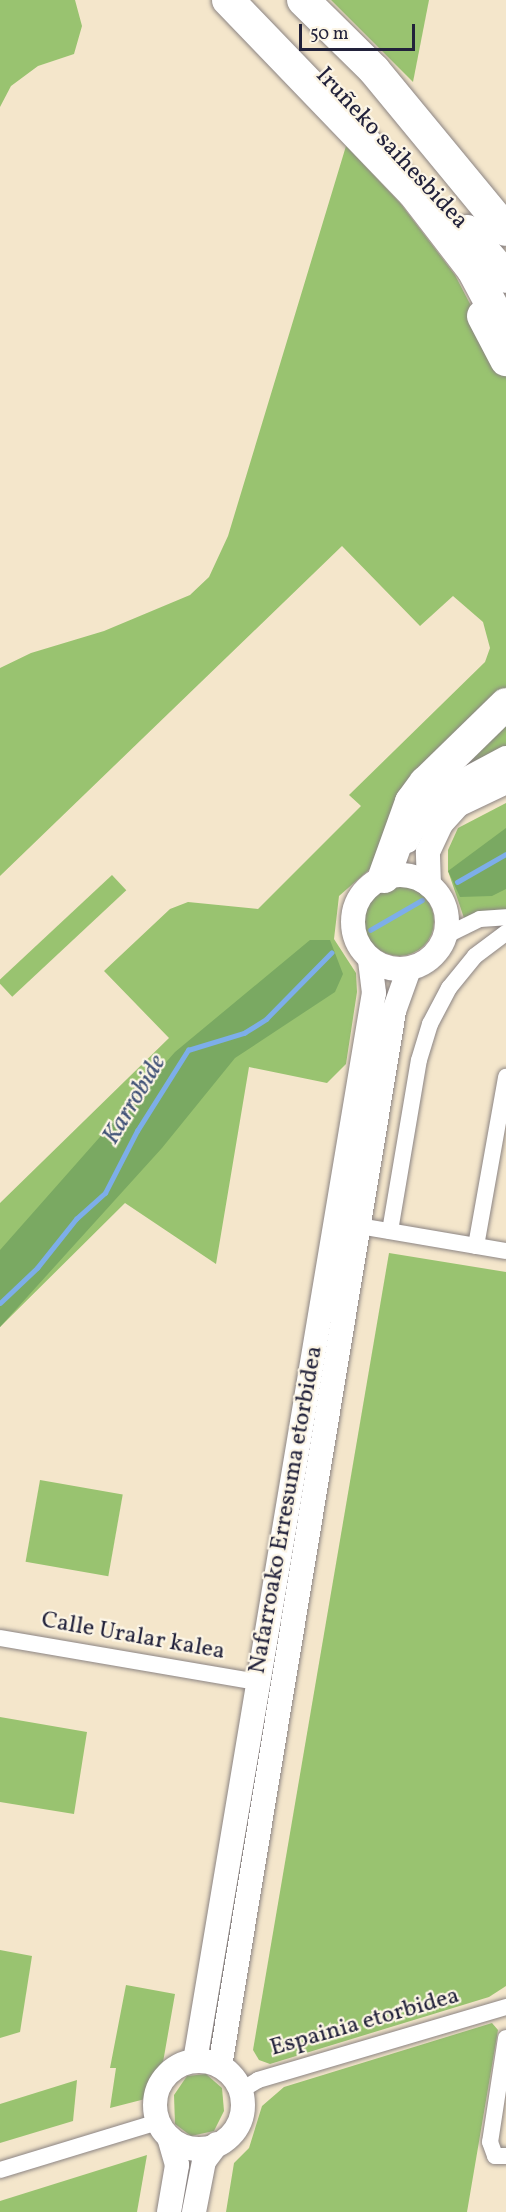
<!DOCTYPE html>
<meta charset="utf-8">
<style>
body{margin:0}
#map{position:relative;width:506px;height:2212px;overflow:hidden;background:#f4e6cb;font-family:Vollkorn,serif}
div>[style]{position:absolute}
.green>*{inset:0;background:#99c370;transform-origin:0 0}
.round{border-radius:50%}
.forest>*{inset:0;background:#7aa962}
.stream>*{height:4.5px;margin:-2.25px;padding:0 2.25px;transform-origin:2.25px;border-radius:2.25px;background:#7daee9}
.roads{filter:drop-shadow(0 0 2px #8b8483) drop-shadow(0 0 2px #8b8483)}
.street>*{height:16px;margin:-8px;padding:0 8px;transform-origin:8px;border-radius:8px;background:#fff}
.secondary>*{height:24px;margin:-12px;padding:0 12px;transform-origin:12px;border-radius:12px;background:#fff}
.secondary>.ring{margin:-12px;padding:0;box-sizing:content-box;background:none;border:24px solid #fff;border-radius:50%}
.highway>*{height:32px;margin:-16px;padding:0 16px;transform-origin:16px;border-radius:16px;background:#fff}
span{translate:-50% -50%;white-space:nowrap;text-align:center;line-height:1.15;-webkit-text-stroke:4.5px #fcf5e5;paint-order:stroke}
.street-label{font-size:24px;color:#22223b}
.water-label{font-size:26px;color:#425378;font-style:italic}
.scale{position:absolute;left:299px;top:24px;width:116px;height:27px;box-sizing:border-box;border:3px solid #22223b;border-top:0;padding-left:8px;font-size:18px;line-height:21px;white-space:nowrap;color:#22223b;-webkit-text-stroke:4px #fcf5e5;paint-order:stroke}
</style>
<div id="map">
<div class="green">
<div style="clip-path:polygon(0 0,75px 0,82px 26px,74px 54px,38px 66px,11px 86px,0 107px)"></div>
<div style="clip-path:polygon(331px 0,429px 0,413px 82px)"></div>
<div style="clip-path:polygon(346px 146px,400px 203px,455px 275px,506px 373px,506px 692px,371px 868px,339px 896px,334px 939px,356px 973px,357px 992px,346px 1064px,327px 1083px,249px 1067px,216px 1264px,125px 1203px,0 1327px,0 1203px,169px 1038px,104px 971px,170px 909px,188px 902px,258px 909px,361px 806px,349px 795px,485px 662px,490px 648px,483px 622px,453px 596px,420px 626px,342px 546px,0 876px,0 668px,31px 653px,104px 631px,190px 595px,209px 577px,228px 536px)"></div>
<div style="clip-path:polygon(506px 714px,506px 754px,421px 797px)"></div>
<div style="clip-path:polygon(506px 803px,506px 912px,464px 918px,448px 871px,448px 850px,458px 828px)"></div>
<div style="left:112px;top:875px;width:21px;height:156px;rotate:47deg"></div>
<div class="round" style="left:364px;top:886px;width:70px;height:70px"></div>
<div style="clip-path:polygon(389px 1253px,506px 1272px,506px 1986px,489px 1997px,270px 2064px,259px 2060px,253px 2050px)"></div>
<div style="left:40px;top:1480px;width:84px;height:83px;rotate:10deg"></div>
<div style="clip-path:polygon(0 1717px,87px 1732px,74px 1814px,0 1802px)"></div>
<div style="clip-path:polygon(0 1950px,32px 1956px,20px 2032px,0 2038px)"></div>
<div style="clip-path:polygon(126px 1985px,175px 1994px,162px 2068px,149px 2098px,110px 2108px,116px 2068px,110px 2068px)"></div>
<div style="clip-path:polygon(492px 2023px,498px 2030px,467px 2212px,226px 2212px,234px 2163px,249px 2148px,262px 2106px,284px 2087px)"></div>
<div style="clip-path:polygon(206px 2074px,222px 2088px,224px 2111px,214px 2131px,191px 2136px,175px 2124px,174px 2095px,187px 2076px)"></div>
<div style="clip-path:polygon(77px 2080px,73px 2121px,0 2143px,0 2104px)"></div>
<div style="clip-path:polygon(147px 2155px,137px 2212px,0 2212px,0 2201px)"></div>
</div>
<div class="forest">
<div style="clip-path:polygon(506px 828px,506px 889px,492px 896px,460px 897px,448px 871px)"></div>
<div style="clip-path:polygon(310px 940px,330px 940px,343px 974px,335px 992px,235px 1058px,162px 1148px,0 1327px,0 1250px,175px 1052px)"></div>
</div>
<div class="stream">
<div style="left:457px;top:882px;width:56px;rotate:-29.7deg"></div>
<div style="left:370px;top:930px;width:60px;rotate:-30deg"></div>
<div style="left:0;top:1303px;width:51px;rotate:-43.4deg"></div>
<div style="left:37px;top:1268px;width:63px;rotate:-51.5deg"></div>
<div style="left:76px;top:1219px;width:39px;rotate:-42deg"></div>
<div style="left:105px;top:1193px;width:70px;rotate:-62.7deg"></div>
<div style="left:137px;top:1131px;width:96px;rotate:-57.8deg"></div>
<div style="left:188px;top:1050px;width:59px;rotate:-16.9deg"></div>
<div style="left:244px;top:1033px;width:26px;rotate:-32deg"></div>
<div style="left:266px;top:1019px;width:93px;rotate:-45.4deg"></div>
</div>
<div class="roads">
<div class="street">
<div style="left:445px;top:936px;width:39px;rotate:-26deg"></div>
<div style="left:480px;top:919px;width:26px;rotate:-4deg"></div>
<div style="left:359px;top:1226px;width:149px;rotate:9.7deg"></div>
<div style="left:390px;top:1231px;width:173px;rotate:-80.4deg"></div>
<div style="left:419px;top:1060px;width:38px;rotate:-73deg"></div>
<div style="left:430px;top:1024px;width:41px;rotate:-62.2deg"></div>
<div style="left:449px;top:988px;width:41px;rotate:-50.9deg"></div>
<div style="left:475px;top:956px;width:39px;rotate:-37deg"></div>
<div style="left:476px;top:1246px;width:172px;rotate:-79.9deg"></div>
<div style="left:0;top:1638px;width:262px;rotate:9.7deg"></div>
<div style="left:506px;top:2038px;width:105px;rotate:98.7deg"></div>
<div style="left:490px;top:2142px;width:15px;rotate:70deg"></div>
<div style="left:495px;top:2156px;width:11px"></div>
<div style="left:240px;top:2091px;width:21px;rotate:-31deg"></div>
<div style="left:258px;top:2080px;width:259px;rotate:-16.4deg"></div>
<div style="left:0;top:2170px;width:165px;rotate:-16.9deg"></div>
</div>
<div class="secondary">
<div style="left:407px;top:841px;width:28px;rotate:-63deg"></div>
<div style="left:420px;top:816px;width:35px;rotate:-46deg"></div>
<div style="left:444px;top:791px;width:70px;rotate:-28deg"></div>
<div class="ring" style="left:353px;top:875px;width:70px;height:70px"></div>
<div style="left:429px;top:885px;width:33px;rotate:-92deg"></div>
<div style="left:428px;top:852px;width:31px;rotate:-65deg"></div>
<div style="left:441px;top:824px;width:25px;rotate:-48deg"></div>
<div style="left:458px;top:805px;width:53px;rotate:-25.6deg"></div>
<div style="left:195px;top:2061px;width:1083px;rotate:-80.49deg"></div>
<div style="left:374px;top:993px;width:33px;rotate:-97deg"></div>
<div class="ring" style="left:155px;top:2061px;width:64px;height:64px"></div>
<div style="left:220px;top:2066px;width:1069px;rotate:-80.63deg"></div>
<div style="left:394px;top:1011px;width:45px;rotate:-70.3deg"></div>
<div style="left:169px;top:2212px;width:48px;rotate:-80.3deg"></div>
<div style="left:177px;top:2165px;width:29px;rotate:-106deg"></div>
<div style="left:194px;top:2212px;width:52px;rotate:-78.9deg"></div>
<div style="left:204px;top:2161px;width:21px;rotate:-53deg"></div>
</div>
<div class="highway">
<div style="left:228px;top:0;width:267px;rotate:46.1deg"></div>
<div style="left:413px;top:192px;width:98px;rotate:52.4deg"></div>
<div style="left:473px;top:270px;width:70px;rotate:62deg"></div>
<div style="left:303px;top:0;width:100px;rotate:44.6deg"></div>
<div style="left:374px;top:70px;width:207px;rotate:50.5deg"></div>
<div style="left:467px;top:231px;width:60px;rotate:49.7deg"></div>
<div style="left:483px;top:316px;width:50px;rotate:62.4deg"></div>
<div style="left:384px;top:877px;width:80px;rotate:-70.2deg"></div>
<div style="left:411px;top:802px;width:24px;rotate:-54deg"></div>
<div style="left:425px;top:783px;width:113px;rotate:-44.3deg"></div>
</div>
</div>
<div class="street-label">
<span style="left:391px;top:149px;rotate:47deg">Iruñeko saihesbidea</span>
<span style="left:287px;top:1510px;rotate:-80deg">Nafarroako Erresuma etorbidea</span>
<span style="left:133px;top:1637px;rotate:10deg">Calle Uralar kalea</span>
<span style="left:365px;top:2023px;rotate:-16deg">Espainia etorbidea</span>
</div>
<div class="water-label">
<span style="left:135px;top:1100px;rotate:-59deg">Karrobide</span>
</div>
<div class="scale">50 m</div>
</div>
